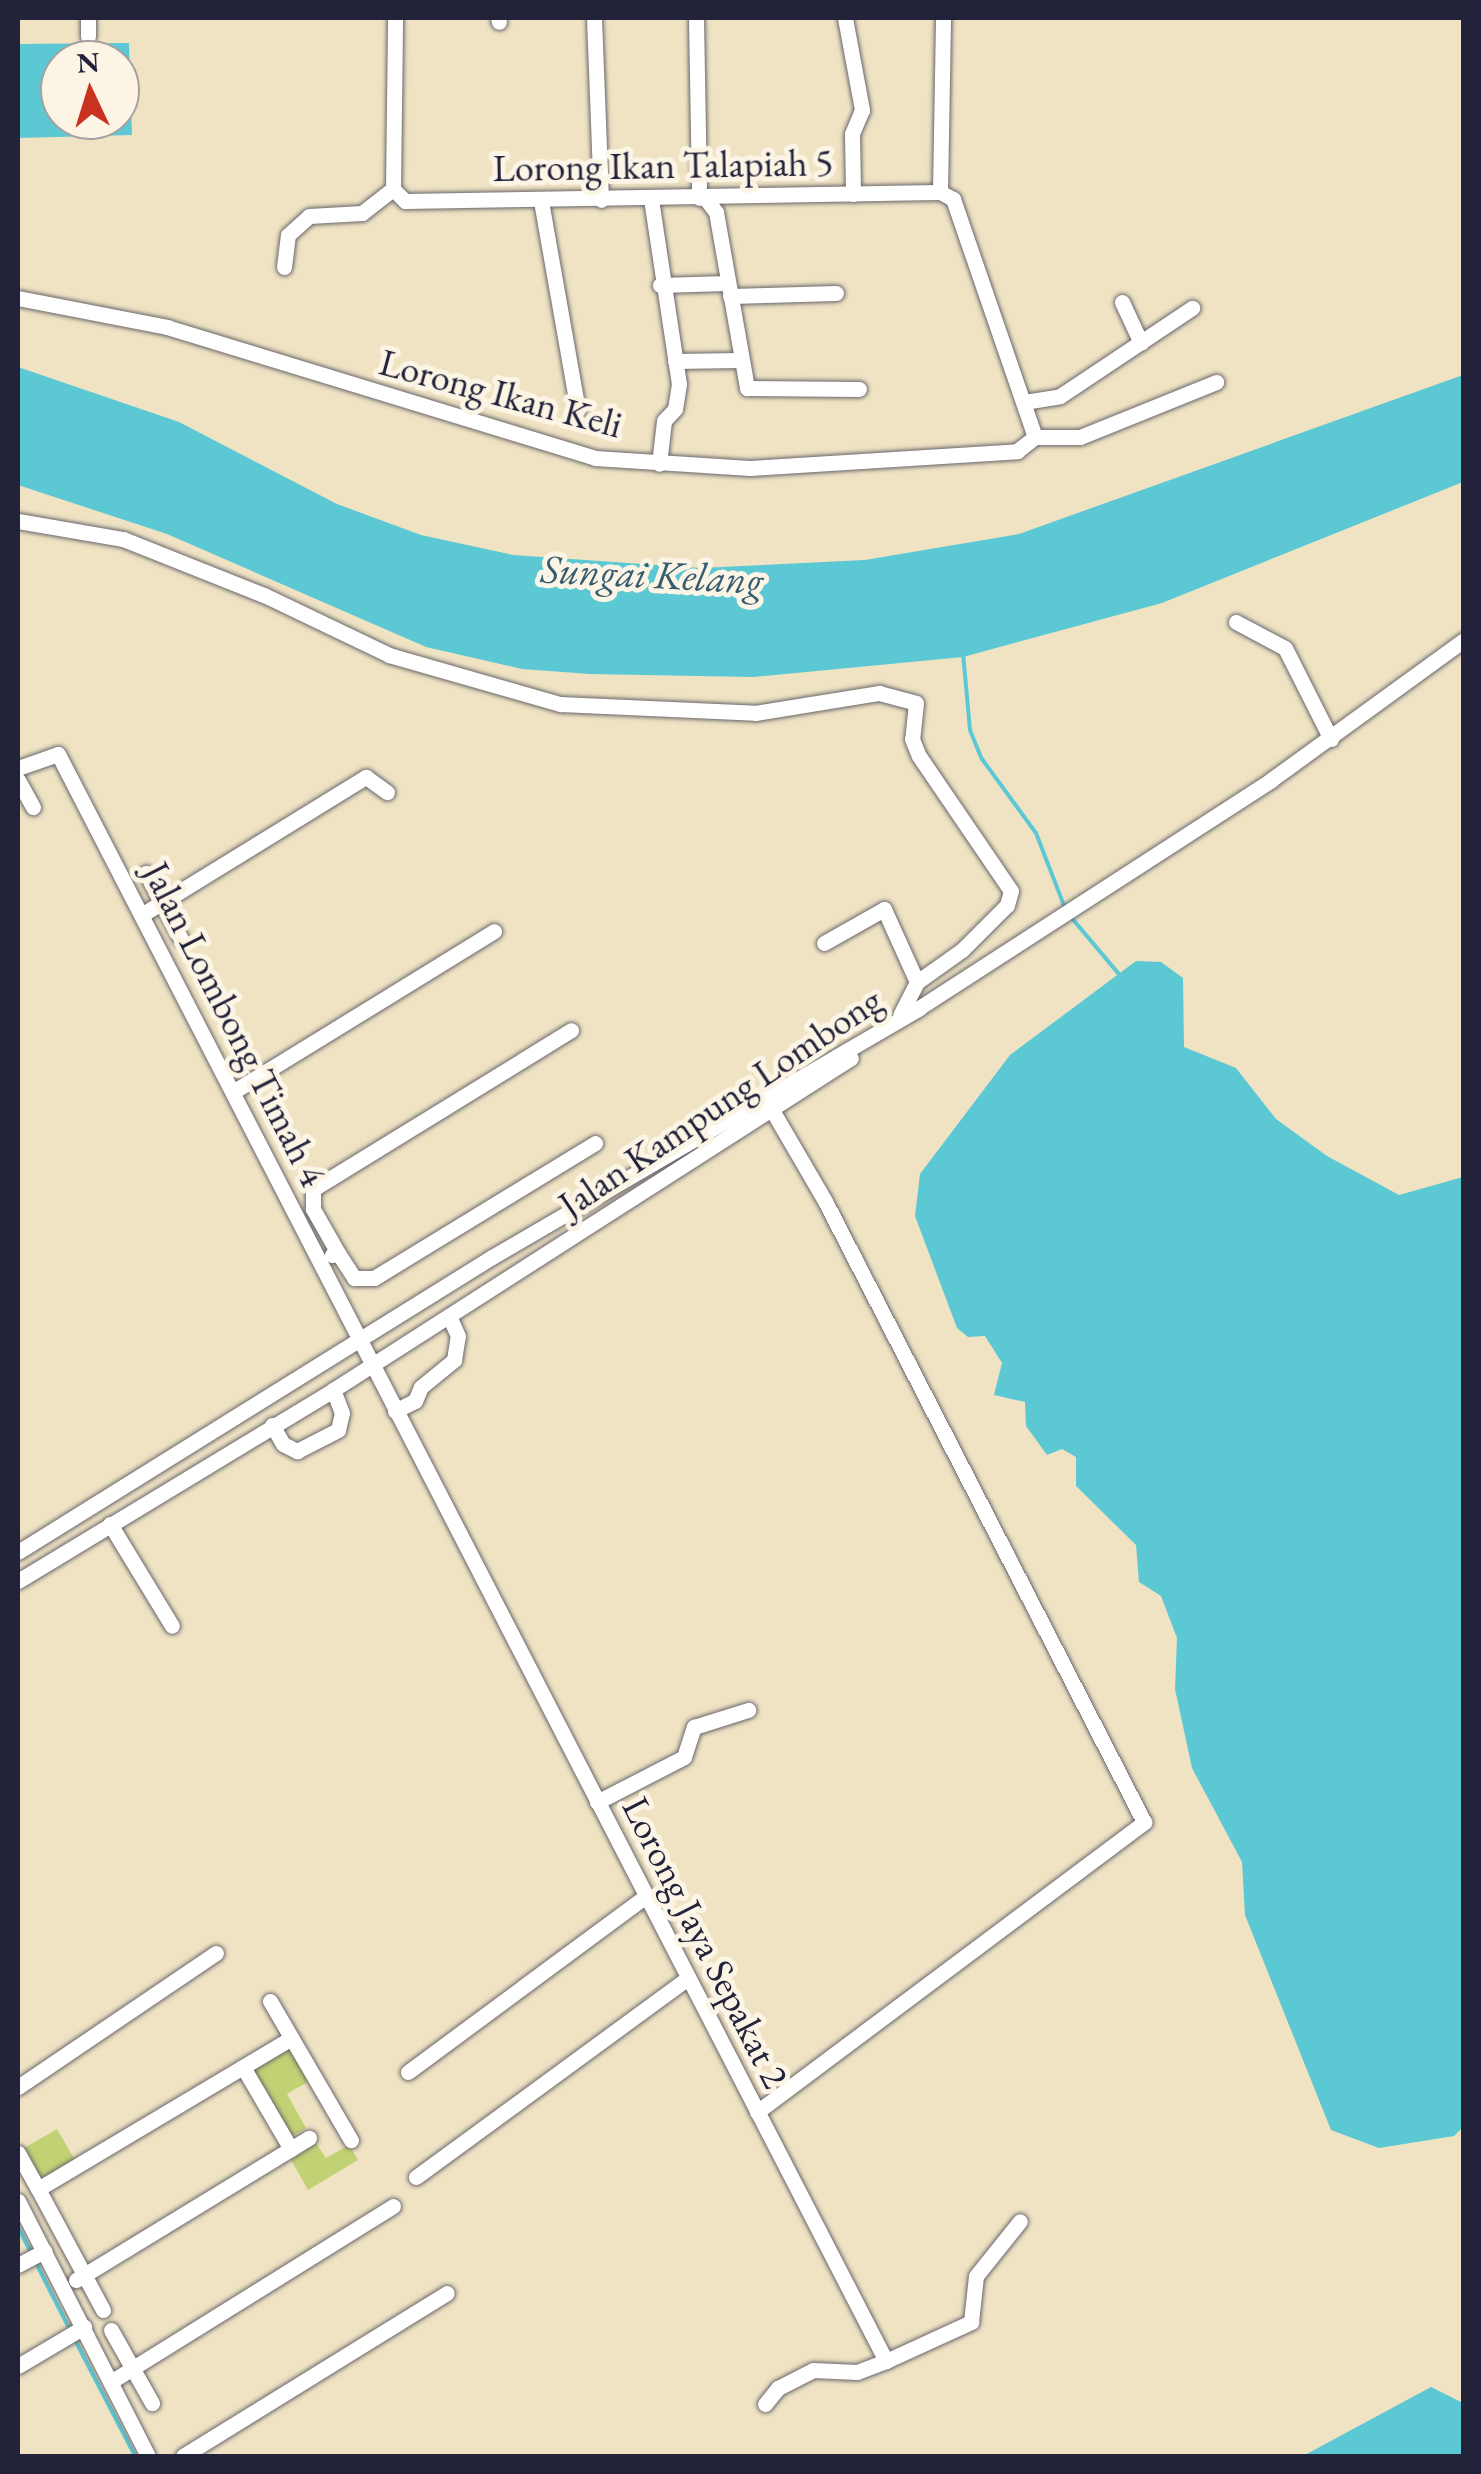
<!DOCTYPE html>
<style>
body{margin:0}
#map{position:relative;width:1481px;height:2474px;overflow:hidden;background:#efe3c4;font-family:"EB Garamond",serif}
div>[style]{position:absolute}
.green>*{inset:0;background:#c1d274;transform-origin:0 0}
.water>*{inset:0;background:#5cc8d4}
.stream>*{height:4px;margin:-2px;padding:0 2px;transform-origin:2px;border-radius:2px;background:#5cc8d4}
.roads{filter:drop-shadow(0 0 2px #6a666b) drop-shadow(0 0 2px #6a666b)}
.minor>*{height:15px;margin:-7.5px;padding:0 7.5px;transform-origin:7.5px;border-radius:7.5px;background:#fff}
span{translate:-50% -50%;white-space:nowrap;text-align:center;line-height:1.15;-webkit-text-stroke:10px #fcf5e5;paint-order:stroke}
.street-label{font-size:38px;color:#22223b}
.water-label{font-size:40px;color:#365c71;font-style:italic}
.frame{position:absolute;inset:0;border:20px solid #22223b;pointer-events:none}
.north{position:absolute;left:40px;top:40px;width:100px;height:100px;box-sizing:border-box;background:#fcf5e5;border:2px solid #a5a1a1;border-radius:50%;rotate:356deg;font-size:28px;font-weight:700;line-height:40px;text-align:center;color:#22223b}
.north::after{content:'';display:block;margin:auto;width:35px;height:45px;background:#c8321e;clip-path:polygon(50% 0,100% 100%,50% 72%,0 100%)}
</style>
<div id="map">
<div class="green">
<div style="clip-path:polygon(291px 2047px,311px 2080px,287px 2094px,306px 2128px,290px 2137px,251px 2071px)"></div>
<div style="left:57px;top:2129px;width:36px;height:40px;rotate:60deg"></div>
<div style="clip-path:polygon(316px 2143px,326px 2158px,349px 2145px,358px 2160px,308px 2190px,291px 2160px)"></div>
</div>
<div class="water">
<div style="clip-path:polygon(evenodd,129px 43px,132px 135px,18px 138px,18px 44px,129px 43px,60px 60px,120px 60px,120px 120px,60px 120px,60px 60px)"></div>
<div style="clip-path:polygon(18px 367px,179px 422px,337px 504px,421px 535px,513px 555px,700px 568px,865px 560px,1019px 534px,1463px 375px,1463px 482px,1162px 603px,963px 657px,753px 677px,590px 674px,522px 669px,426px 647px,167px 534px,18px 485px)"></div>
<div style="clip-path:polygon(1136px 961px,1161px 962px,1183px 978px,1184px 1047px,1236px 1068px,1276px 1119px,1327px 1156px,1399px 1195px,1463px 1177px,1464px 2126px,1454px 2136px,1379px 2148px,1331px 2130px,1245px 1915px,1242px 1862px,1192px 1768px,1175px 1689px,1177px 1638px,1161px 1596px,1139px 1582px,1136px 1545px,1076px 1486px,1076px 1457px,1062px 1449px,1047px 1455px,1026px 1426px,1025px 1402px,994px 1395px,1002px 1363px,985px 1336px,968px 1337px,957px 1328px,915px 1216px,920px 1174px,1010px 1055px)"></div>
<div style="clip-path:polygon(1431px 2387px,1463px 2403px,1463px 2456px,1303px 2456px)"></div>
</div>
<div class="stream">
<div style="left:963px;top:653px;width:77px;rotate:84.8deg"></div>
<div style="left:970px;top:730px;width:31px;rotate:68deg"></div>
<div style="left:982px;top:759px;width:92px;rotate:53.9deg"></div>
<div style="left:1036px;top:833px;width:80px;rotate:68.9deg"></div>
<div style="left:1070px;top:916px;width:75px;rotate:49.9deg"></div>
<div style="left:18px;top:2227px;width:25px;rotate:63deg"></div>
<div style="left:37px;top:2265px;width:68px;rotate:63.1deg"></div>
<div style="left:76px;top:2342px;width:128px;rotate:62.6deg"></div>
</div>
<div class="roads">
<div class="minor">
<div style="left:88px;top:18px;width:18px;rotate:90deg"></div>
<div style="left:498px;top:18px;width:4px;rotate:76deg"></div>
<div style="left:594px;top:18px;width:182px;rotate:87.8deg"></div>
<div style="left:696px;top:18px;width:180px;rotate:89deg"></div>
<div style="left:845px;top:18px;width:94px;rotate:79.5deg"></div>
<div style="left:862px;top:110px;width:26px;rotate:113deg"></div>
<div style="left:852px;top:134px;width:60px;rotate:89deg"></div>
<div style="left:393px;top:189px;width:17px;rotate:45deg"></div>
<div style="left:405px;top:201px;width:535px;rotate:-0.96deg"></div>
<div style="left:940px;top:192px;width:15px;rotate:28deg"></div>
<div style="left:953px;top:199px;width:252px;rotate:71deg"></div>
<div style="left:940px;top:192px;width:174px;rotate:-89deg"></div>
<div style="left:705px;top:198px;width:18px;rotate:52deg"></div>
<div style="left:716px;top:212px;width:179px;rotate:80deg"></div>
<div style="left:747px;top:388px;width:112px;rotate:0.5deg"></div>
<div style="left:651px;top:199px;width:187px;rotate:81.4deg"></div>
<div style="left:679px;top:384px;width:25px;rotate:99deg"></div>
<div style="left:675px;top:409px;width:16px;rotate:133deg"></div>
<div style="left:664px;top:421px;width:43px;rotate:96.6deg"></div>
<div style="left:541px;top:201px;width:212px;rotate:80deg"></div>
<div style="left:284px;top:267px;width:32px;rotate:-83deg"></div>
<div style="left:288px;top:235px;width:28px;rotate:-42deg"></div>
<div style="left:309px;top:216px;width:53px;rotate:-3.2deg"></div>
<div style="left:362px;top:213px;width:39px;rotate:-38deg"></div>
<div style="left:393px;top:189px;width:171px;rotate:-89.3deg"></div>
<div style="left:660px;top:285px;width:67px;rotate:-1.7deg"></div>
<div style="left:730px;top:296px;width:106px;rotate:-1.6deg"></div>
<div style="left:18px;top:298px;width:152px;rotate:11deg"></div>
<div style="left:167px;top:327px;width:448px;rotate:17deg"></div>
<div style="left:595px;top:458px;width:155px;rotate:3.7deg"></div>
<div style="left:750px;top:468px;width:268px;rotate:-3.6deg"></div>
<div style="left:1017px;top:451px;width:23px;rotate:-38deg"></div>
<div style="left:1122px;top:302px;width:45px;rotate:65.1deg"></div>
<div style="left:675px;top:361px;width:65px;rotate:-0.9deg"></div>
<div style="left:1024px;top:402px;width:36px;rotate:-9deg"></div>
<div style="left:1060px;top:396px;width:159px;rotate:-33.7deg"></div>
<div style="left:1035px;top:437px;width:45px"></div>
<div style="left:1080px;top:437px;width:147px;rotate:-22deg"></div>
<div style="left:18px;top:521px;width:107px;rotate:9.7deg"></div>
<div style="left:123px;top:539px;width:152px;rotate:21.7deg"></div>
<div style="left:264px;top:595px;width:139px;rotate:25.6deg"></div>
<div style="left:389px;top:655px;width:178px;rotate:16deg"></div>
<div style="left:560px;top:704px;width:195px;rotate:2.6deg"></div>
<div style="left:755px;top:713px;width:126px;rotate:-9.2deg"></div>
<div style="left:879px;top:693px;width:38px;rotate:15deg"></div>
<div style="left:916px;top:703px;width:36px;rotate:96deg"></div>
<div style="left:912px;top:739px;width:18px;rotate:68deg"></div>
<div style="left:919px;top:756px;width:163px;rotate:55.7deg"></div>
<div style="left:1011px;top:891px;width:15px;rotate:106deg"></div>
<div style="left:1007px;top:905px;width:64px;rotate:135deg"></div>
<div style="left:962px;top:950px;width:55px;rotate:144.6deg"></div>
<div style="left:1236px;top:622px;width:55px;rotate:28deg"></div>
<div style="left:1285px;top:648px;width:102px;rotate:63.2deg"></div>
<div style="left:18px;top:768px;width:42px;rotate:-19.3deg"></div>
<div style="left:58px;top:754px;width:1808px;rotate:62.74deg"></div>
<div style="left:886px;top:2361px;width:94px;rotate:-24.6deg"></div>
<div style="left:971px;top:2322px;width:46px;rotate:-83.8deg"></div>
<div style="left:976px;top:2276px;width:70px;rotate:-51.3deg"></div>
<div style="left:18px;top:780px;width:31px;rotate:61deg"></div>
<div style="left:146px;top:873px;width:75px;rotate:62.1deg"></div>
<div style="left:143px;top:914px;width:262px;rotate:-31.6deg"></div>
<div style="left:366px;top:777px;width:26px;rotate:36deg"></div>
<div style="left:824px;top:943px;width:69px;rotate:-29.5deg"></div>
<div style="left:884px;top:909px;width:80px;rotate:65.7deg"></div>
<div style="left:917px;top:982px;width:37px;rotate:117deg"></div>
<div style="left:236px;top:1090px;width:303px;rotate:-31.6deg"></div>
<div style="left:338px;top:1253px;width:51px;rotate:-119.6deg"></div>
<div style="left:313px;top:1209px;width:20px;rotate:-90deg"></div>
<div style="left:313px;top:1189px;width:303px;rotate:-31.6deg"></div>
<div style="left:332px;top:1255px;width:6px;rotate:-18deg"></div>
<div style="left:338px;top:1253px;width:30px;rotate:57deg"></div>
<div style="left:354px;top:1278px;width:20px"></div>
<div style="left:374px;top:1278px;width:259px;rotate:-31.4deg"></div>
<div style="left:395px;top:1411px;width:22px;rotate:-27deg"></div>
<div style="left:415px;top:1401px;width:15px;rotate:-67deg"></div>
<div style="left:421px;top:1387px;width:43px;rotate:-39.3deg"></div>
<div style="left:454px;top:1360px;width:24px;rotate:-81deg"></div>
<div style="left:458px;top:1336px;width:22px;rotate:-114deg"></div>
<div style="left:272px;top:1425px;width:22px;rotate:60deg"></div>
<div style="left:283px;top:1444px;width:16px;rotate:27deg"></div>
<div style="left:297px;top:1451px;width:46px;rotate:-27.1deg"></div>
<div style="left:338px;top:1430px;width:17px;rotate:-77deg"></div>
<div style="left:342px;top:1413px;width:25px;rotate:-111deg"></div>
<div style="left:110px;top:1524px;width:119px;rotate:58.7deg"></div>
<div style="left:18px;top:1552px;width:558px;rotate:-31.9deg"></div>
<div style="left:492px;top:1257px;width:494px;rotate:-30.2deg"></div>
<div style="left:919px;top:1008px;width:419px;rotate:-32.9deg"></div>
<div style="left:1271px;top:780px;width:238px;rotate:-36deg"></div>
<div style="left:18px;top:1581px;width:368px;rotate:-31.2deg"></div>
<div style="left:333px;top:1390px;width:615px;rotate:-32.66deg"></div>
<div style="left:597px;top:1802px;width:98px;rotate:-27.3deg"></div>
<div style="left:684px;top:1757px;width:32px;rotate:-72deg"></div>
<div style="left:694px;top:1727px;width:57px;rotate:-17.5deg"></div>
<div style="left:270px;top:2001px;width:161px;rotate:59.8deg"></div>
<div style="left:243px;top:2067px;width:95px;rotate:59.7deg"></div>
<div style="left:408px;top:2072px;width:296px;rotate:-36.5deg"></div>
<div style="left:18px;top:2087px;width:239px;rotate:-34.1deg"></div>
<div style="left:757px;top:2112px;width:484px;rotate:-36.8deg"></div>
<div style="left:1144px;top:1822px;width:698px;rotate:-117.19deg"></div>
<div style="left:825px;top:1201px;width:119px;rotate:-120.2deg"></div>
<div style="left:18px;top:2153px;width:41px;rotate:60.9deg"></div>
<div style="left:416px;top:2177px;width:337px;rotate:-36.2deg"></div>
<div style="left:18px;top:2201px;width:286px;rotate:63deg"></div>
<div style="left:18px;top:2265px;width:30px;rotate:-28deg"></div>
<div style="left:76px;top:2280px;width:273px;rotate:-31.4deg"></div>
<div style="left:103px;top:2310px;width:137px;rotate:-118.2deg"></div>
<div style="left:38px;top:2189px;width:295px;rotate:-30.8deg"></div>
<div style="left:111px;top:2330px;width:84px;rotate:60.7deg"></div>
<div style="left:18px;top:2366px;width:77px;rotate:-30.6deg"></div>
<div style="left:112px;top:2381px;width:331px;rotate:-31.9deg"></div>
<div style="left:765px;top:2404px;width:21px;rotate:-51deg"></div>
<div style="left:778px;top:2388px;width:39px;rotate:-27deg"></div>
<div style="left:813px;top:2370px;width:44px;rotate:2.6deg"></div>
<div style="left:857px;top:2372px;width:31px;rotate:-21deg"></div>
<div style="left:183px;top:2456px;width:310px;rotate:-31.7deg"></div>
</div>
</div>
<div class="street-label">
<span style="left:663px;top:165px;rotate:-1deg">Lorong Ikan Talapiah 5</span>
<span style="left:501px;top:393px;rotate:15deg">Lorong Ikan Keli</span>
<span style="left:235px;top:1024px;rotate:63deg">Jalan Lombong Timah 4</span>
<span style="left:720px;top:1102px;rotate:-34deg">Jalan Kampung Lombong</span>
<span style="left:706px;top:1942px;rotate:63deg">Lorong Jaya Sepakat 2</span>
</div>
<div class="water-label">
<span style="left:652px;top:574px;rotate:3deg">Sungai Kelang</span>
</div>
<div class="frame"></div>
<div class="north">N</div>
</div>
